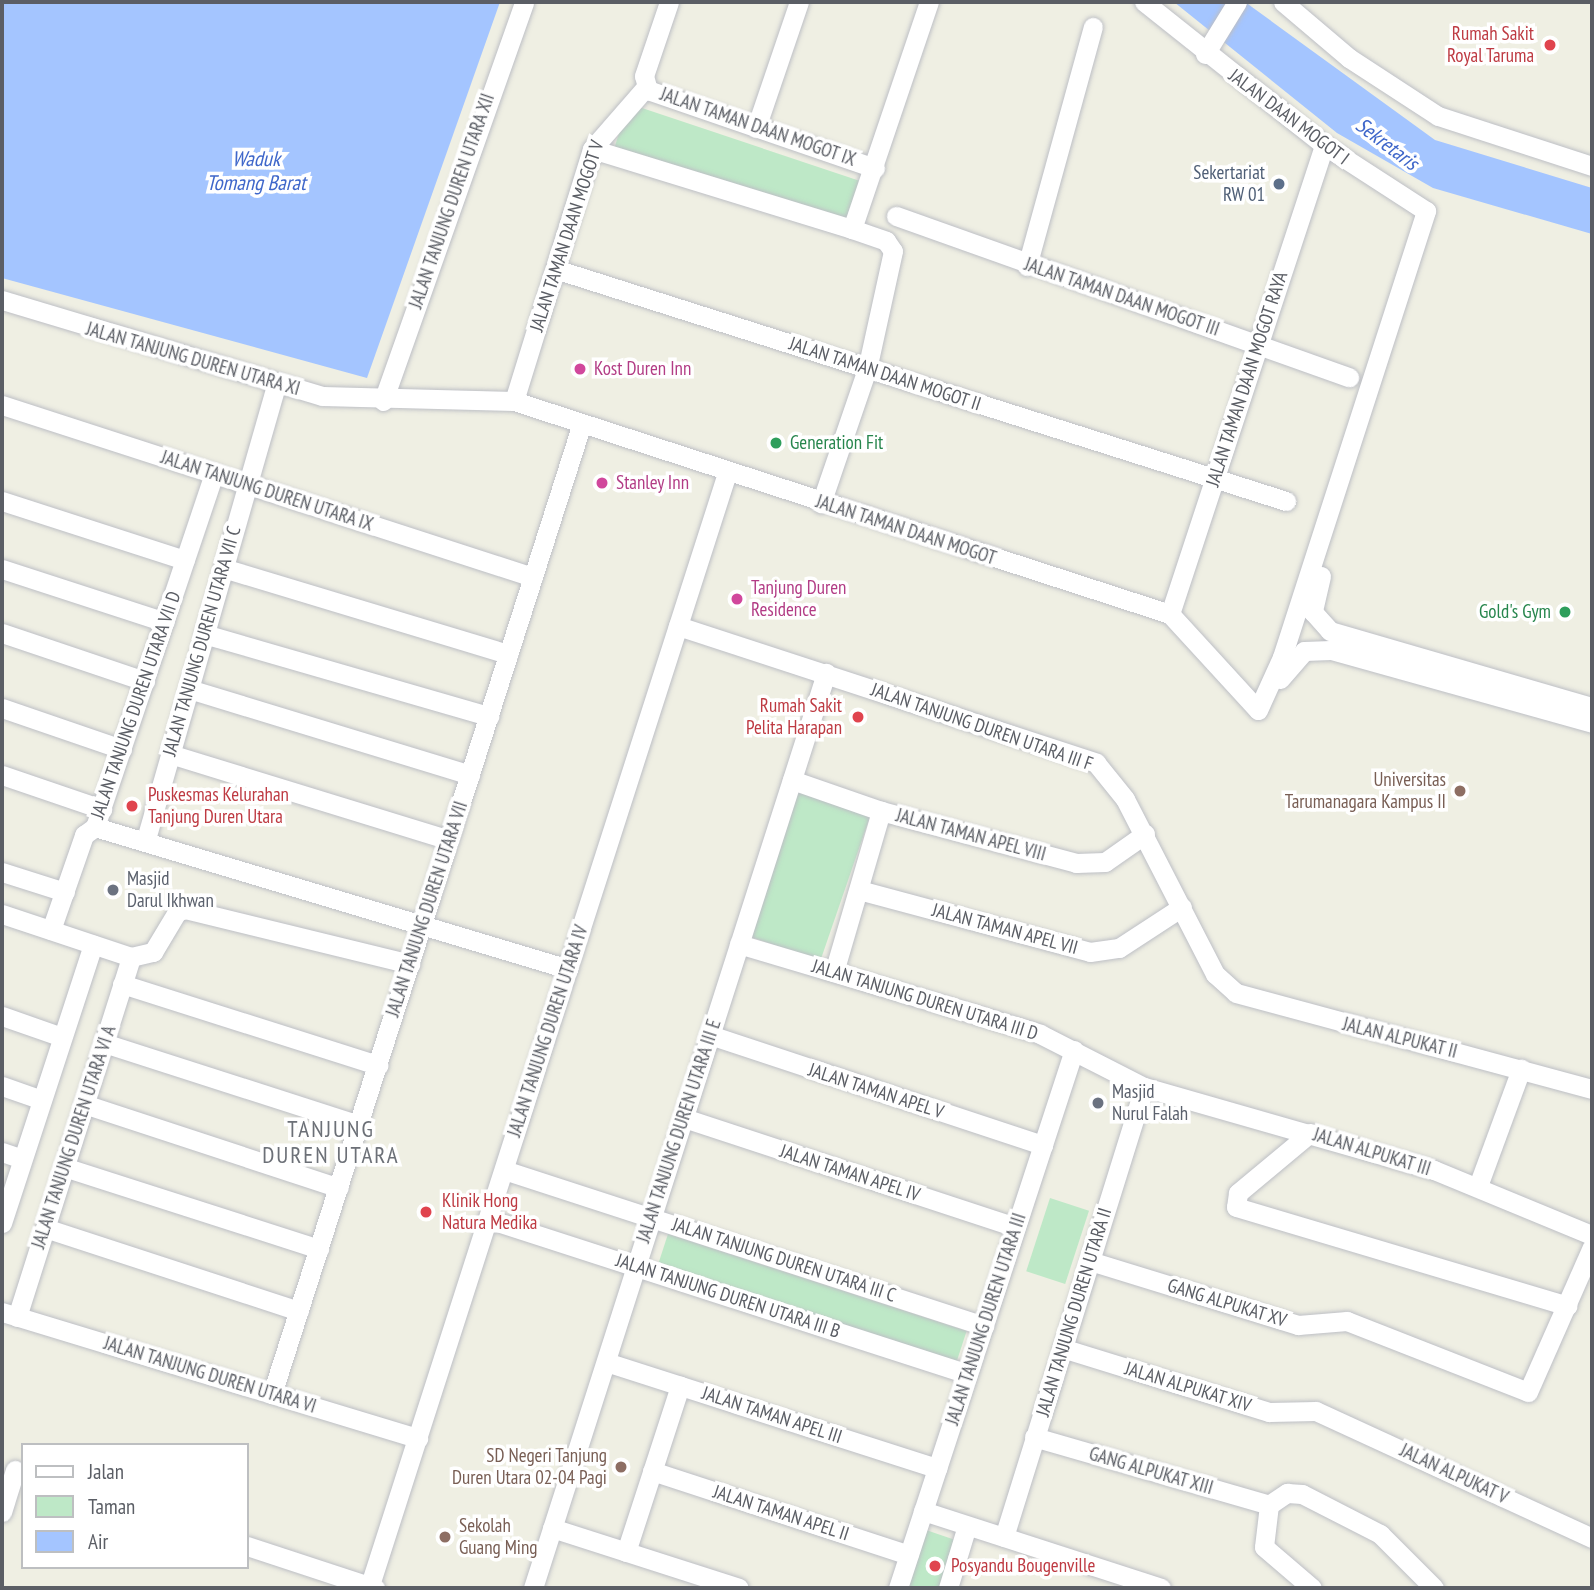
<!DOCTYPE html>
<style>
body{margin:0}
#map{position:relative;width:1594px;height:1590px;overflow:hidden;background:#efefe3;font-family:"PT Sans Narrow",sans-serif}
div>[style]{position:absolute}
.green>*{inset:0;background:#bee8c7;transform-origin:0 0}
.water>*{inset:0;background:#a4c5ff}
.roads{filter:drop-shadow(0 0 2px #bdbfc5) drop-shadow(0 0 2px #bdbfc5)}
.minor>*{height:19px;margin:-9.5px;padding:0 9.5px;transform-origin:9.5px;border-radius:9.5px;background:#fff}
.dots>*{width:19px;height:19px;translate:-50% -50%;box-sizing:border-box;border:4px solid #fff;border-radius:50%}
span{translate:-50% -50%;white-space:nowrap;text-align:center;line-height:1.15;-webkit-text-stroke:7px #fff;paint-order:stroke}
.health-label{font-size:19px;color:#be3a42}
.right{translate:-100% -50%;text-align:right}
.left{translate:0 -50%;text-align:left}
.street-label{font-size:19px;color:#5b5e65}
.service-label{font-size:19px;color:#4e5e75}
.hotel-label{font-size:19px;color:#b23c85}
.leisure-label{font-size:19px;color:#27864d}
.education-label{font-size:19px;color:#785e54}
.worship-label{font-size:19px;color:#5b616d}
.water-label{font-size:21px;color:#3f67ca;font-style:italic}
.quarter-label{font-size:23px;color:#6c7077;letter-spacing:2px}
.frame{position:absolute;inset:0;border:4px solid #5b5e65;pointer-events:none}
.legend{position:absolute;left:21px;top:1443px;width:228px;height:126px;box-sizing:border-box;background:#fff;border:2px solid #bdbfc1;margin:0;padding:9px 12px;list-style:none;font-size:21px;color:#5b5e65}
.legend li{display:flex;align-items:center;gap:14px;height:35px}
.legend b{width:35px;border:2px solid #bdbfc1}
</style>
<div id="map">
<div class="green">
<div style="clip-path:polygon(639px 107px,863px 182px,845px 233px,613px 152px,626px 111px)"></div>
<div style="left:798px;top:786px;width:78px;height:158px;rotate:19deg"></div>
<div style="left:1050px;top:1198px;width:41px;height:77px;rotate:18deg"></div>
<div style="left:668px;top:1234px;width:314px;height:34px;rotate:18deg"></div>
<div style="clip-path:polygon(926px 1530px,967px 1544px,952px 1588px,906px 1588px)"></div>
</div>
<div class="water">
<div style="clip-path:polygon(2px 2px,500px 2px,367px 378px,2px 278px)"></div>
<div style="clip-path:polygon(1174px 2px,1245px 2px,1435px 140px,1592px 188px,1592px 234px,1433px 188px,1337px 133px)"></div>
</div>
<div class="roads">
<div class="minor">
<div style="left:669px;top:2px;width:78px;rotate:108.7deg"></div>
<div style="left:644px;top:76px;width:15px;rotate:74deg"></div>
<div style="left:648px;top:90px;width:240px;rotate:19deg"></div>
<div style="left:1283px;top:2px;width:87px;rotate:40.3deg"></div>
<div style="left:1349px;top:58px;width:106px;rotate:33.1deg"></div>
<div style="left:1438px;top:116px;width:162px;rotate:18deg"></div>
<div style="left:1205px;top:54px;width:61px;rotate:-58.4deg"></div>
<div style="left:756px;top:128px;width:133px;rotate:-71.2deg"></div>
<div style="left:592px;top:149px;width:272px;rotate:17.1deg"></div>
<div style="left:852px;top:229px;width:36px;rotate:19deg"></div>
<div style="left:886px;top:241px;width:12px;rotate:55deg"></div>
<div style="left:893px;top:251px;width:121px;rotate:102.4deg"></div>
<div style="left:867px;top:369px;width:142px;rotate:108.9deg"></div>
<div style="left:896px;top:216px;width:481px;rotate:19.6deg"></div>
<div style="left:852px;top:229px;width:240px;rotate:-71.3deg"></div>
<div style="left:1027px;top:266px;width:248px;rotate:-74.6deg"></div>
<div style="left:555px;top:269px;width:767px;rotate:17.61deg"></div>
<div style="left:2px;top:300px;width:334px;rotate:16.7deg"></div>
<div style="left:322px;top:396px;width:192px;rotate:1.5deg"></div>
<div style="left:514px;top:401px;width:690px;rotate:17.99deg"></div>
<div style="left:1170px;top:614px;width:130px;rotate:47.5deg"></div>
<div style="left:1258px;top:710px;width:58px;rotate:-65.6deg"></div>
<div style="left:1282px;top:657px;width:469px;rotate:-72.1deg"></div>
<div style="left:1426px;top:211px;width:121px;rotate:-147.1deg"></div>
<div style="left:1324px;top:145px;width:230px;rotate:-141.5deg"></div>
<div style="left:383px;top:401px;width:423px;rotate:-70.5deg"></div>
<div style="left:514px;top:401px;width:264px;rotate:-72.8deg"></div>
<div style="left:592px;top:149px;width:82px;rotate:-48.9deg"></div>
<div style="left:2px;top:405px;width:558px;rotate:17.95deg"></div>
<div style="left:2px;top:501px;width:192px;rotate:17.9deg"></div>
<div style="left:223px;top:568px;width:298px;rotate:16.8deg"></div>
<div style="left:2px;top:569px;width:171px;rotate:18deg"></div>
<div style="left:1321px;top:576px;width:37px;rotate:103deg"></div>
<div style="left:1313px;top:612px;width:25px;rotate:48deg"></div>
<div style="left:1330px;top:631px;width:273px;rotate:16.2deg"></div>
<div style="left:1170px;top:614px;width:494px;rotate:-71.8deg"></div>
<div style="left:678px;top:626px;width:440px;rotate:18.1deg"></div>
<div style="left:1096px;top:763px;width:46px;rotate:51.1deg"></div>
<div style="left:1125px;top:799px;width:197px;rotate:62.8deg"></div>
<div style="left:1215px;top:974px;width:28px;rotate:42deg"></div>
<div style="left:1236px;top:993px;width:369px;rotate:15.1deg"></div>
<div style="left:2px;top:633px;width:151px;rotate:18.6deg"></div>
<div style="left:204px;top:634px;width:297px;rotate:16.1deg"></div>
<div style="left:1280px;top:679px;width:37px;rotate:-49deg"></div>
<div style="left:1304px;top:651px;width:27px;rotate:-2deg"></div>
<div style="left:1331px;top:650px;width:271px;rotate:15.6deg"></div>
<div style="left:189px;top:689px;width:294px;rotate:17deg"></div>
<div style="left:2px;top:708px;width:127px;rotate:18.9deg"></div>
<div style="left:170px;top:754px;width:292px;rotate:17.1deg"></div>
<div style="left:2px;top:775px;width:106px;rotate:18.8deg"></div>
<div style="left:792px;top:780px;width:94px;rotate:19.2deg"></div>
<div style="left:881px;top:811px;width:202px;rotate:14.9deg"></div>
<div style="left:1076px;top:863px;width:29px;rotate:-2deg"></div>
<div style="left:1105px;top:862px;width:49px;rotate:-35deg"></div>
<div style="left:95px;top:827px;width:494px;rotate:16.7deg"></div>
<div style="left:146px;top:839px;width:471px;rotate:-74deg"></div>
<div style="left:2px;top:872px;width:66px;rotate:17.6deg"></div>
<div style="left:859px;top:890px;width:239px;rotate:15deg"></div>
<div style="left:1090px;top:952px;width:29px;rotate:-8deg"></div>
<div style="left:1119px;top:948px;width:75px;rotate:-33.1deg"></div>
<div style="left:2px;top:914px;width:136px;rotate:18.4deg"></div>
<div style="left:131px;top:957px;width:23px;rotate:-13deg"></div>
<div style="left:153px;top:952px;width:47px;rotate:-59deg"></div>
<div style="left:177px;top:912px;width:9px;rotate:-21deg"></div>
<div style="left:185px;top:909px;width:232px;rotate:13.7deg"></div>
<div style="left:51px;top:930px;width:101px;rotate:-70.8deg"></div>
<div style="left:84px;top:835px;width:14px;rotate:-36deg"></div>
<div style="left:95px;top:827px;width:373px;rotate:-71.4deg"></div>
<div style="left:739px;top:944px;width:314px;rotate:16.6deg"></div>
<div style="left:1040px;top:1034px;width:117px;rotate:27deg"></div>
<div style="left:1144px;top:1087px;width:302px;rotate:16deg"></div>
<div style="left:1434px;top:1170px;width:171px;rotate:22.4deg"></div>
<div style="left:834px;top:972px;width:168px;rotate:-73.7deg"></div>
<div style="left:122px;top:984px;width:269px;rotate:17.6deg"></div>
<div style="left:2px;top:1016px;width:64px;rotate:19.3deg"></div>
<div style="left:710px;top:1035px;width:351px;rotate:18.3deg"></div>
<div style="left:104px;top:1043px;width:268px;rotate:17.8deg"></div>
<div style="left:2px;top:1086px;width:42px;rotate:19.3deg"></div>
<div style="left:84px;top:1104px;width:268px;rotate:18.2deg"></div>
<div style="left:684px;top:1118px;width:349px;rotate:18.2deg"></div>
<div style="left:1310px;top:1133px;width:94px;rotate:140.2deg"></div>
<div style="left:1238px;top:1193px;width:14px;rotate:98deg"></div>
<div style="left:1236px;top:1207px;width:346px;rotate:16.6deg"></div>
<div style="left:2px;top:1152px;width:21px;rotate:19deg"></div>
<div style="left:64px;top:1167px;width:268px;rotate:17.8deg"></div>
<div style="left:504px;top:1170px;width:505px;rotate:18deg"></div>
<div style="left:1478px;top:1186px;width:125px;rotate:-69.8deg"></div>
<div style="left:488px;top:1219px;width:504px;rotate:17.9deg"></div>
<div style="left:2px;top:1223px;width:293px;rotate:-71.9deg"></div>
<div style="left:45px;top:1228px;width:267px;rotate:18.1deg"></div>
<div style="left:1090px;top:1261px;width:218px;rotate:17.1deg"></div>
<div style="left:1298px;top:1325px;width:49px;rotate:-4.7deg"></div>
<div style="left:1347px;top:1321px;width:194px;rotate:21.4deg"></div>
<div style="left:1528px;top:1392px;width:158px;rotate:-66.2deg"></div>
<div style="left:2px;top:1312px;width:435px;rotate:16.9deg"></div>
<div style="left:17px;top:1317px;width:378px;rotate:-72.4deg"></div>
<div style="left:1062px;top:1348px;width:217px;rotate:17.2deg"></div>
<div style="left:1269px;top:1412px;width:47px;rotate:-1.2deg"></div>
<div style="left:1316px;top:1411px;width:304px;rotate:24.7deg"></div>
<div style="left:606px;top:1362px;width:348px;rotate:17.8deg"></div>
<div style="left:272px;top:1394px;width:1019px;rotate:-72.29deg"></div>
<div style="left:1034px;top:1437px;width:245px;rotate:16.1deg"></div>
<div style="left:652px;top:1471px;width:270px;rotate:18.1deg"></div>
<div style="left:1269px;top:1505px;width:22px;rotate:-34deg"></div>
<div style="left:1287px;top:1493px;width:15px;rotate:4deg"></div>
<div style="left:1302px;top:1494px;width:88px;rotate:27.1deg"></div>
<div style="left:1380px;top:1534px;width:76px;rotate:45deg"></div>
<div style="left:1269px;top:1505px;width:42px;rotate:96.8deg"></div>
<div style="left:1264px;top:1547px;width:63px;rotate:40.5deg"></div>
<div style="left:923px;top:1511px;width:250px;rotate:17.9deg"></div>
<div style="left:2px;top:1512px;width:44px;rotate:-72.8deg"></div>
<div style="left:552px;top:1528px;width:196px;rotate:17.8deg"></div>
<div style="left:1004px;top:1537px;width:471px;rotate:-72.7deg"></div>
<div style="left:247px;top:1546px;width:135px;rotate:18.2deg"></div>
<div style="left:626px;top:1552px;width:175px;rotate:-72deg"></div>
<div style="left:369px;top:1588px;width:1171px;rotate:-72.2deg"></div>
<div style="left:533px;top:1588px;width:961px;rotate:-72.24deg"></div>
<div style="left:898px;top:1588px;width:566px;rotate:-71.89deg"></div>
<div style="left:948px;top:1588px;width:65px;rotate:-73deg"></div>
</div>
</div>
<div class="dots">
<div style="left:1550px;top:45px;background:#e0444e"></div>
<div style="left:1279px;top:184px;background:#5c6f8a"></div>
<div style="left:580px;top:369px;background:#d1479c"></div>
<div style="left:776px;top:443px;background:#2e9e5b"></div>
<div style="left:602px;top:483px;background:#d1479c"></div>
<div style="left:737px;top:599px;background:#d1479c"></div>
<div style="left:1565px;top:612px;background:#2e9e5b"></div>
<div style="left:858px;top:717px;background:#e0444e"></div>
<div style="left:1460px;top:791px;background:#8d6e63"></div>
<div style="left:132px;top:806px;background:#e0444e"></div>
<div style="left:113px;top:890px;background:#6b7280"></div>
<div style="left:1098px;top:1103px;background:#6b7280"></div>
<div style="left:426px;top:1212px;background:#e0444e"></div>
<div style="left:621px;top:1467px;background:#8d6e63"></div>
<div style="left:445px;top:1537px;background:#8d6e63"></div>
<div style="left:935px;top:1566px;background:#e0444e"></div>
</div>
<div class="health-label">
<span class="right" style="left:1534px;top:45px">Rumah Sakit<br>Royal Taruma</span>
<span class="right" style="left:842px;top:717px">Rumah Sakit<br>Pelita Harapan</span>
<span class="left" style="left:148px;top:806px">Puskesmas Kelurahan<br>Tanjung Duren Utara</span>
<span class="left" style="left:442px;top:1212px">Klinik Hong<br>Natura Medika</span>
<span class="left" style="left:951px;top:1566px">Posyandu Bougenville</span>
</div>
<div class="street-label">
<span style="left:1289px;top:117px;rotate:37deg">JALAN DAAN MOGOT I</span>
<span style="left:758px;top:127px;rotate:19deg">JALAN TAMAN DAAN MOGOT IX</span>
<span style="left:452px;top:201px;rotate:-71deg">JALAN TANJUNG DUREN UTARA XII</span>
<span style="left:567px;top:236px;rotate:-72deg">JALAN TAMAN DAAN MOGOT V</span>
<span style="left:1122px;top:297px;rotate:19deg">JALAN TAMAN DAAN MOGOT III</span>
<span style="left:193px;top:359px;rotate:16deg">JALAN TANJUNG DUREN UTARA XI</span>
<span style="left:885px;top:374px;rotate:18deg">JALAN TAMAN DAAN MOGOT II</span>
<span style="left:1247px;top:379px;rotate:-72deg">JALAN TAMAN DAAN MOGOT RAYA</span>
<span style="left:267px;top:491px;rotate:18deg">JALAN TANJUNG DUREN UTARA IX</span>
<span style="left:906px;top:530px;rotate:18deg">JALAN TAMAN DAAN MOGOT</span>
<span style="left:202px;top:641px;rotate:-74deg">JALAN TANJUNG DUREN UTARA VII C</span>
<span style="left:136px;top:705px;rotate:-71deg">JALAN TANJUNG DUREN UTARA VII D</span>
<span style="left:982px;top:727px;rotate:19deg">JALAN TANJUNG DUREN UTARA III F</span>
<span style="left:971px;top:835px;rotate:15deg">JALAN TAMAN APEL VIII</span>
<span style="left:427px;top:909px;rotate:-72deg">JALAN TANJUNG DUREN UTARA VII</span>
<span style="left:1005px;top:929px;rotate:15deg">JALAN TAMAN APEL VII</span>
<span style="left:925px;top:1000px;rotate:17deg">JALAN TANJUNG DUREN UTARA III D</span>
<span style="left:548px;top:1031px;rotate:-72deg">JALAN TANJUNG DUREN UTARA IV</span>
<span style="left:1400px;top:1038px;rotate:14deg">JALAN ALPUKAT II</span>
<span style="left:876px;top:1091px;rotate:18deg">JALAN TAMAN APEL V</span>
<span style="left:679px;top:1131px;rotate:-72deg">JALAN TANJUNG DUREN UTARA III E</span>
<span style="left:74px;top:1137px;rotate:-72deg">JALAN TANJUNG DUREN UTARA VI A</span>
<span style="left:1372px;top:1152px;rotate:17deg">JALAN ALPUKAT III</span>
<span style="left:850px;top:1173px;rotate:18deg">JALAN TAMAN APEL IV</span>
<span style="left:784px;top:1260px;rotate:18deg">JALAN TANJUNG DUREN UTARA III C</span>
<span style="left:728px;top:1296px;rotate:18deg">JALAN TANJUNG DUREN UTARA III B</span>
<span style="left:1227px;top:1303px;rotate:17deg">GANG ALPUKAT XV</span>
<span style="left:1074px;top:1312px;rotate:-73deg">JALAN TANJUNG DUREN UTARA II</span>
<span style="left:986px;top:1319px;rotate:-72deg">JALAN TANJUNG DUREN UTARA III</span>
<span style="left:210px;top:1375px;rotate:17deg">JALAN TANJUNG DUREN UTARA VI</span>
<span style="left:1188px;top:1387px;rotate:17deg">JALAN ALPUKAT XIV</span>
<span style="left:772px;top:1415px;rotate:18deg">JALAN TAMAN APEL III</span>
<span style="left:1151px;top:1471px;rotate:16deg">GANG ALPUKAT XIII</span>
<span style="left:1454px;top:1474px;rotate:25deg">JALAN ALPUKAT V</span>
<span style="left:781px;top:1513px;rotate:18deg">JALAN TAMAN APEL II</span>
</div>
<div class="service-label">
<span class="right" style="left:1265px;top:184px">Sekertariat<br>RW 01</span>
</div>
<div class="hotel-label">
<span class="left" style="left:594px;top:369px">Kost Duren Inn</span>
<span class="left" style="left:616px;top:483px">Stanley Inn</span>
<span class="left" style="left:751px;top:599px">Tanjung Duren<br>Residence</span>
</div>
<div class="leisure-label">
<span class="left" style="left:790px;top:443px">Generation Fit</span>
<span class="right" style="left:1551px;top:612px">Gold's Gym</span>
</div>
<div class="education-label">
<span class="right" style="left:1446px;top:791px">Universitas<br>Tarumanagara Kampus II</span>
<span class="right" style="left:607px;top:1467px">SD Negeri Tanjung<br>Duren Utara 02-04 Pagi</span>
<span class="left" style="left:459px;top:1537px">Sekolah<br>Guang Ming</span>
</div>
<div class="worship-label">
<span class="left" style="left:127px;top:890px">Masjid<br>Darul Ikhwan</span>
<span class="left" style="left:1112px;top:1103px">Masjid<br>Nurul Falah</span>
</div>
<div class="water-label">
<span style="left:1387px;top:144px;rotate:37deg">Sekretaris</span>
<span style="left:256px;top:171px">Waduk<br>Tomang Barat</span>
</div>
<div class="quarter-label">
<span style="left:331px;top:1142px">TANJUNG<br>DUREN UTARA</span>
</div>
<div class="frame"></div>
<ul class="legend">
<li><b style="height:9px;background:#fff"></b>Jalan</li>
<li><b style="height:19px;background:#bee8c7"></b>Taman</li>
<li><b style="height:19px;background:#a4c5ff"></b>Air</li>
</ul>
</div>
